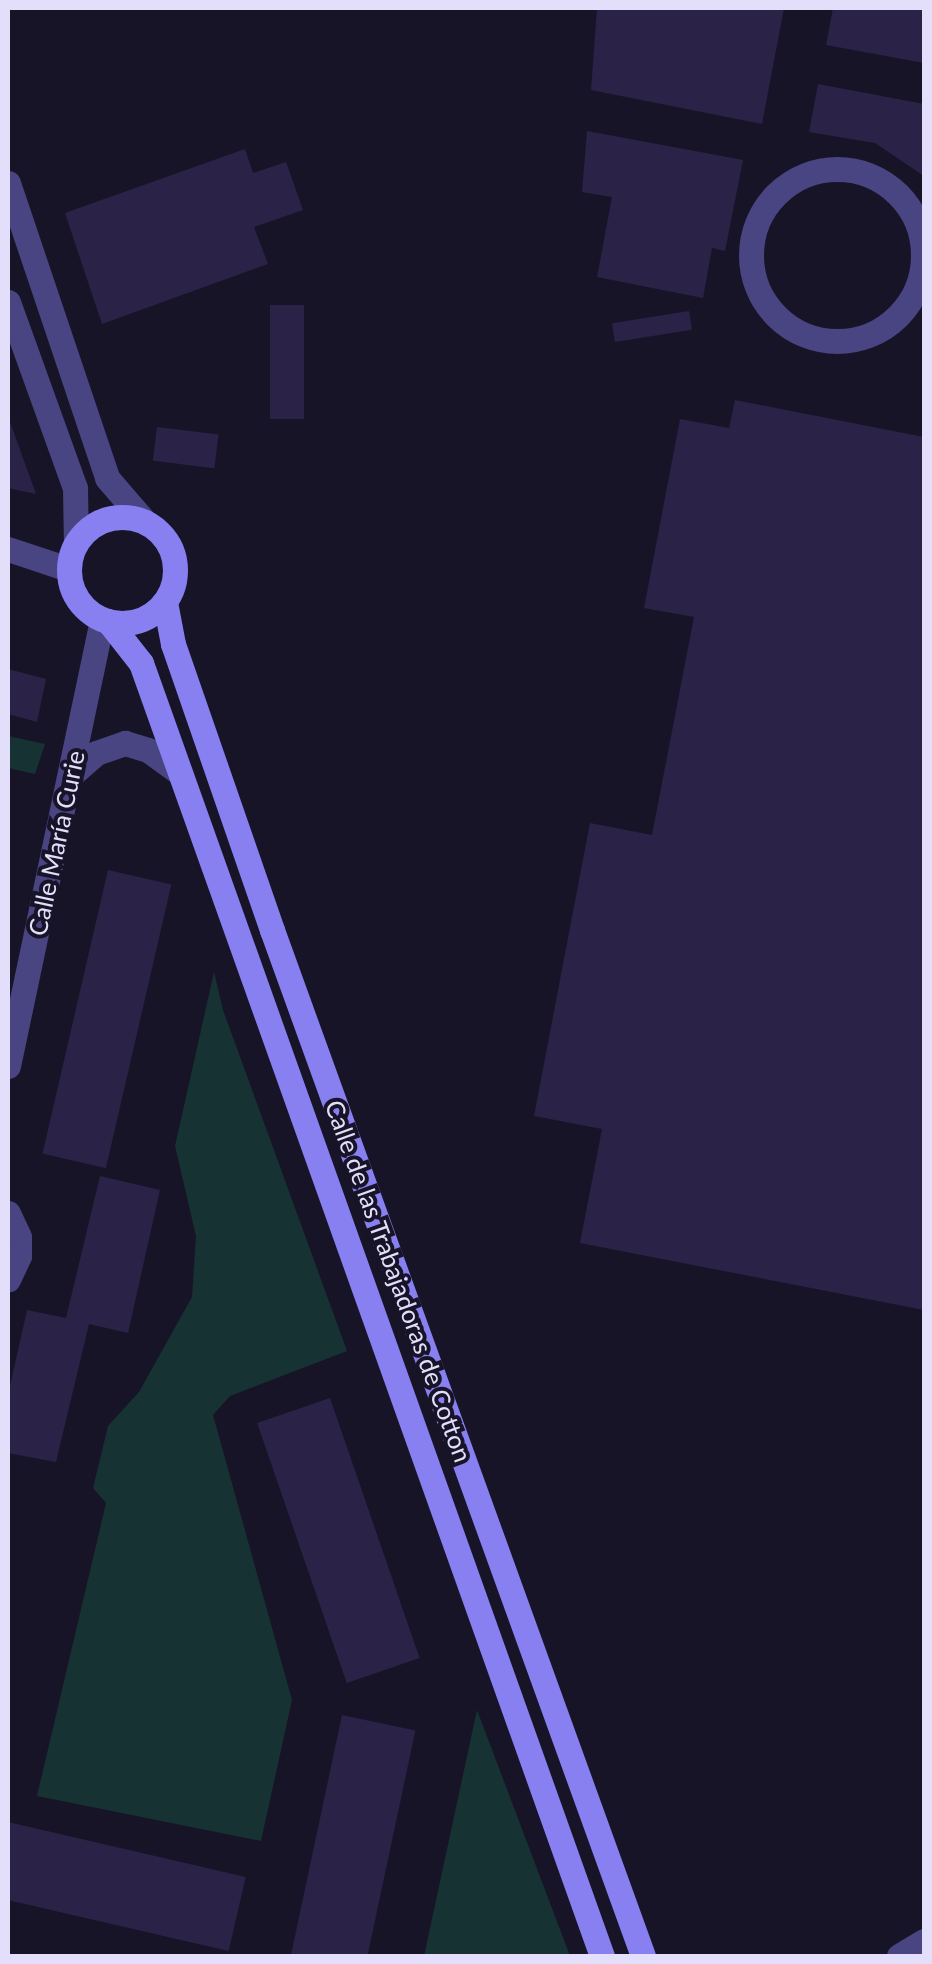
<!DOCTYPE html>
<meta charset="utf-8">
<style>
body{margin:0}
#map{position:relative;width:932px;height:1964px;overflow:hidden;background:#181428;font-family:Lato,sans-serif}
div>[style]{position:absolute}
.green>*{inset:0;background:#173232}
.building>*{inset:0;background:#2b2247;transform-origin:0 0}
.street>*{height:25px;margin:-12.5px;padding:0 12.5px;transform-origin:12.5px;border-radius:12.5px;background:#494482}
.street>.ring{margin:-12.5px;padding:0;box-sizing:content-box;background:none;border:25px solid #494482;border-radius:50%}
.secondary>*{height:25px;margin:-12.5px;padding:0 12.5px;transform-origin:12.5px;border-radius:12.5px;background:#8880f1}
.secondary>.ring{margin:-12.5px;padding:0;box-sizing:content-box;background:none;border:25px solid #8880f1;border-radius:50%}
span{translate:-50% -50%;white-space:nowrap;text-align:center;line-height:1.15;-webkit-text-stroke:8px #181428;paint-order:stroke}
.street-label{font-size:25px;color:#e3dffb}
.frame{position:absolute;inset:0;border:10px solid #e3dffb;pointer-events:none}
</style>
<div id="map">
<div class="green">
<div style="clip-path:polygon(8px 736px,45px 744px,35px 774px,8px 768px)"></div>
<div style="clip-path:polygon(214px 972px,223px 1010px,347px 1351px,230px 1396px,213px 1415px,292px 1700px,261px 1841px,37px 1796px,106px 1503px,93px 1488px,108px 1426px,139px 1392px,192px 1297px,196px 1236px,175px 1146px)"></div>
<div style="clip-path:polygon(477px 1710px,570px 1956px,424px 1956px)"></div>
</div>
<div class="building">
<div style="clip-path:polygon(597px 8px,784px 8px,762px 124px,591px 90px)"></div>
<div style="clip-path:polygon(833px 8px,924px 8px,924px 63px,826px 45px)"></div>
<div style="clip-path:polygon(818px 84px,924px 104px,924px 176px,875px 143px,809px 132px)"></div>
<div style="clip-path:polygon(587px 131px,743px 160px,725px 251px,712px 248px,703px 298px,597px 277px,612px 197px,582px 192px)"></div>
<div style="clip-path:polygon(245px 149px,253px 173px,286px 162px,303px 210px,254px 227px,268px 264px,102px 324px,65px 213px)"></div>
<div style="left:270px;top:305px;width:34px;height:114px"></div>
<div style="left:689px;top:311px;width:19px;height:78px;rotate:81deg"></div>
<div style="clip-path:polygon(735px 400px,924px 437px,924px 1310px,580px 1243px,602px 1129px,534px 1116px,590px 823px,652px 835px,694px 617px,644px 608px,680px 419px,729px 428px)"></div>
<div style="clip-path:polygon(10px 422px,36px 494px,8px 488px)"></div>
<div style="left:157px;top:427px;width:62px;height:34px;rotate:7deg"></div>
<div style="clip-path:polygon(8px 669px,46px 679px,37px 722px,8px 714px)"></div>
<div style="left:108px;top:870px;width:65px;height:291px;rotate:13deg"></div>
<div style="clip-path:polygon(100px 1176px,160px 1190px,128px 1333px,89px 1324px,56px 1462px,8px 1453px,8px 1395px,27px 1310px,66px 1318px)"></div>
<div style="left:330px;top:1398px;width:275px;height:77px;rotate:71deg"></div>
<div style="left:342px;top:1715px;width:75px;height:247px;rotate:12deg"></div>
<div style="left:8px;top:1822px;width:244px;height:76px;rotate:13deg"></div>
</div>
<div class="street">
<div class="ring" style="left:751px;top:169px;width:147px;height:147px"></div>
<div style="left:8px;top:183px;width:311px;rotate:71.4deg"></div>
<div style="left:107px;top:478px;width:58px;rotate:49.2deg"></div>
<div style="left:8px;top:302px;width:198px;rotate:70.2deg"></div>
<div style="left:75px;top:488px;width:55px;rotate:89deg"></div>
<div style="left:8px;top:549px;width:63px;rotate:18.4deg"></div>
<div style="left:71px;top:775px;width:33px;rotate:-41deg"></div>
<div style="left:96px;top:753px;width:31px;rotate:-19deg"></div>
<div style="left:125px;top:743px;width:24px;rotate:17deg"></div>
<div style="left:148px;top:750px;width:37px;rotate:36deg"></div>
<div style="left:8px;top:1066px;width:457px;rotate:-78.1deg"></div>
<div style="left:8px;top:1213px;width:26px;rotate:65deg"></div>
<div style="left:19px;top:1237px;width:19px;rotate:90deg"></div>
<div style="left:19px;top:1256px;width:26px;rotate:115deg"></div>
<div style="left:899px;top:1956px;width:29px;rotate:-31deg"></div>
</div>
<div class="secondary">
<div class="ring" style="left:69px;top:517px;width:81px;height:81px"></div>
<div style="left:165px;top:602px;width:43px;rotate:79.2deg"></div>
<div style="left:173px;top:644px;width:303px;rotate:70.9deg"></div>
<div style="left:272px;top:930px;width:1091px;rotate:70.12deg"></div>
<div style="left:108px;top:621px;width:53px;rotate:51.8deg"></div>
<div style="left:141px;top:663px;width:1373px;rotate:70.38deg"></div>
</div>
<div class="street-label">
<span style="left:56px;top:843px;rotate:-78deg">Calle María Curie</span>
<span style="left:399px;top:1281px;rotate:70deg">Calle de las Trabajadoras de Cotton</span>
</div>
<div class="frame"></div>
</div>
